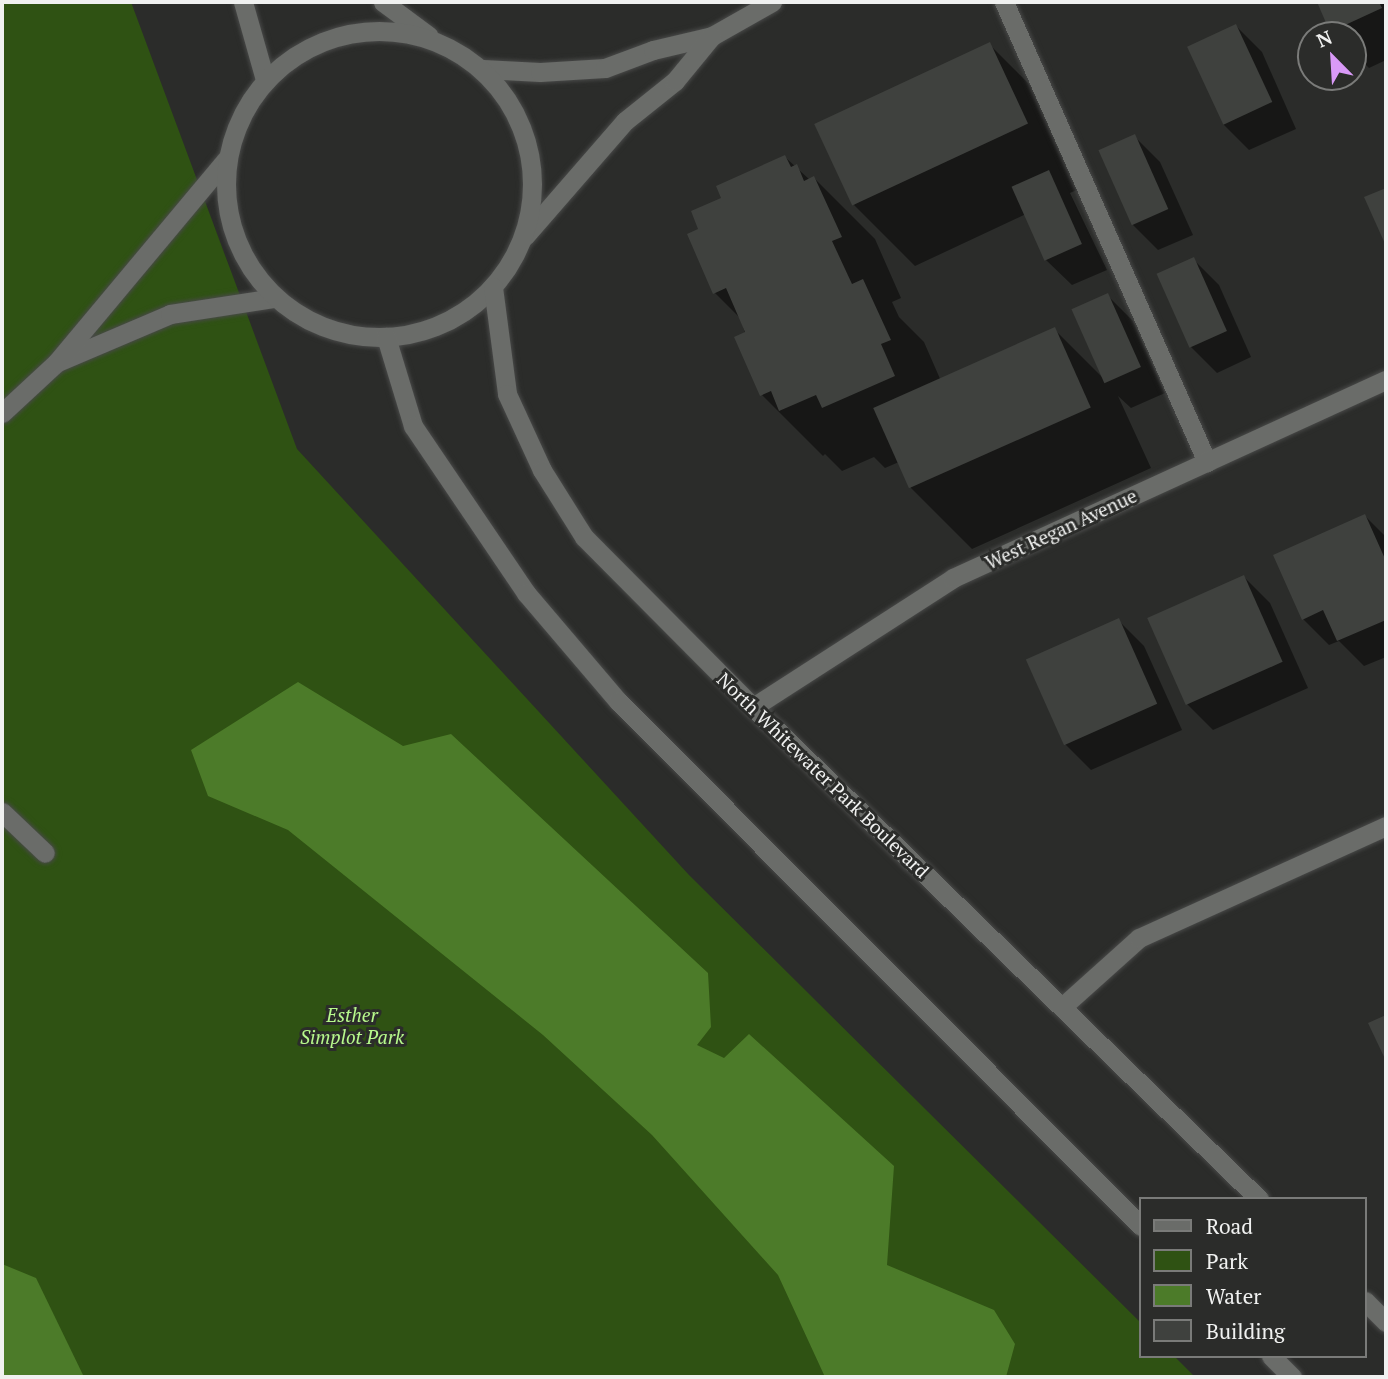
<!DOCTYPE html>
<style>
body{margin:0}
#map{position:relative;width:1388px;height:1379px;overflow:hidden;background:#2b2c2a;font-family:"PT Serif",serif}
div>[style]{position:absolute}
.green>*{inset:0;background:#2f5213}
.water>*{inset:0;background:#4c7b29}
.shadow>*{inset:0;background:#0007}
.building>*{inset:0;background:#3f413e;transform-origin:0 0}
.roads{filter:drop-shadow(0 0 2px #484948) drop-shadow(0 0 2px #484948)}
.service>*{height:19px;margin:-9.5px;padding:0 9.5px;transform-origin:9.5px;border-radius:9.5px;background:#6a6c69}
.minor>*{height:19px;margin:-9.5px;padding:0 9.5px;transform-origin:9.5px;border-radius:9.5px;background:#6a6c69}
.tertiary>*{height:19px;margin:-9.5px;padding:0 9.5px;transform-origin:9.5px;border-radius:9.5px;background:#6a6c69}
.tertiary>.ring{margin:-9.5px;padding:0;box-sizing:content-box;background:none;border:19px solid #6a6c69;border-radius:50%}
span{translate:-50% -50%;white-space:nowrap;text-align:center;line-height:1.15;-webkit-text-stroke:6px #2b2c2a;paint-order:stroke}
.street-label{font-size:19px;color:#f0f1f0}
.park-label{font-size:19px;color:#b7f98c;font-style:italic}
.frame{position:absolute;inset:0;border:4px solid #f0f1f0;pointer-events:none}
.legend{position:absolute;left:1139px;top:1197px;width:228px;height:161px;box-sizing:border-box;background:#2b2c2a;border:2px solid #7a7b79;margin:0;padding:9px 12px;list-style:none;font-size:21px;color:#f0f1f0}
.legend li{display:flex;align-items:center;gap:14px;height:35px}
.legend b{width:35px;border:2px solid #7a7b79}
.north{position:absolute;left:1297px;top:21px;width:70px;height:70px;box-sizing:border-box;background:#2b2c2a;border:2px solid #7a7b79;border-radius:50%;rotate:336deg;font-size:19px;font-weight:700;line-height:28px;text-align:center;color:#f0f1f0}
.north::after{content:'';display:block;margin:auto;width:24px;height:32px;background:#d99af7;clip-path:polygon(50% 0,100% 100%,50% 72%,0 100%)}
</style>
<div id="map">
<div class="green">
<div style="clip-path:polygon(2px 2px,131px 2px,297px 449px,689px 875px,1141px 1323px,1141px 1356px,1174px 1356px,1195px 1377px,2px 1377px)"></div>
</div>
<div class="water">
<div style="clip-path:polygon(298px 682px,403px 746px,451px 734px,708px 973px,711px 1027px,697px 1045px,724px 1058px,749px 1034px,894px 1166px,887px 1265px,994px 1310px,1015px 1344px,1006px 1377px,825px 1377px,778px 1275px,652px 1135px,543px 1035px,288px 830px,208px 796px,191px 750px)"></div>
<div style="clip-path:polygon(2px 1264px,36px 1278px,84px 1377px,2px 1377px)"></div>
</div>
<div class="shadow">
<div style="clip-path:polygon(1319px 2px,1386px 2px,1386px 60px,1369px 68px,1353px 52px,1353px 35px,1336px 35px,1332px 31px)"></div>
<div style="clip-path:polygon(1236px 26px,1262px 52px,1296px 129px,1249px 150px,1223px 124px)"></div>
<div style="clip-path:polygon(989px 44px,1050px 105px,1088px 185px,1070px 193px,1107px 270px,1072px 285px,1046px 260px,1026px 214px,915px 266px,854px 205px)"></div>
<div style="clip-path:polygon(1134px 136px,1160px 162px,1193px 235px,1158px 250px,1132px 224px)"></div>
<div style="clip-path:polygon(785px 157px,810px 180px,814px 178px,875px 239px,901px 298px,892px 302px,899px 317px,924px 342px,941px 381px,1055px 330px,1102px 377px,1107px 295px,1133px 321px,1165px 393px,1131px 408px,1118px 396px,1151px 468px,972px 549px,911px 488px,899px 462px,885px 468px,874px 457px,842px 471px,825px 454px,823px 456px,762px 395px,741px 319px,715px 293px,701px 230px,724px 199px)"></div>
<div style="clip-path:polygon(1193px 259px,1219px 285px,1251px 357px,1217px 373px,1191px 347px)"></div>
<div style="clip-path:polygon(1365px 516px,1386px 537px,1386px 657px,1364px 666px,1339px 641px,1329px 645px,1303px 619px)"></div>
<div style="clip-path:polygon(1244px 577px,1270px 603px,1308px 688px,1213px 730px,1187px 704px)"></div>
<div style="clip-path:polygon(1118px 620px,1144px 646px,1182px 730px,1091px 770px,1065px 744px)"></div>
</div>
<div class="building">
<div style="clip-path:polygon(1317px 2px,1379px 2px,1382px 8px,1330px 32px)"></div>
<div style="left:1236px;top:24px;width:86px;height:54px;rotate:65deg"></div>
<div style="left:990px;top:42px;width:90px;height:194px;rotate:65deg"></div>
<div style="left:1135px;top:134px;width:82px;height:40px;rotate:66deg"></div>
<div style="clip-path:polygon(785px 155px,791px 167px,797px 164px,804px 181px,814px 176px,842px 237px,832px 241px,852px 284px,863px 279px,891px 340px,881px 344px,895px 376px,822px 408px,816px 395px,779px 411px,771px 391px,760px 396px,734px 337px,745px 332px,726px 288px,713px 294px,687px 234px,698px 229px,691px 211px,721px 198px,716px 186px)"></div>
<div style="left:1049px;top:170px;width:81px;height:41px;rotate:66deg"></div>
<div style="clip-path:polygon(1386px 188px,1386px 246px,1364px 197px)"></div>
<div style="left:1194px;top:257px;width:81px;height:41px;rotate:66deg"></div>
<div style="left:1108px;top:293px;width:81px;height:40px;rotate:66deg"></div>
<div style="left:1055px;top:327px;width:88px;height:199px;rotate:66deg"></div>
<div style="clip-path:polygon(1365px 514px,1386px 561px,1386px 620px,1337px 641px,1323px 610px,1302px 620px,1273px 555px)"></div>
<div style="left:1244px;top:575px;width:95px;height:106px;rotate:66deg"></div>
<div style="left:1119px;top:618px;width:94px;height:102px;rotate:66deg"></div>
<div style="clip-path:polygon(1386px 1015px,1386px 1061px,1368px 1023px)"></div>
</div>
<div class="roads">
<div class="service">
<div style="left:1004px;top:2px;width:503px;rotate:66.19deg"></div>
<div style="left:60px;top:361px;width:120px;rotate:-23.1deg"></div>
<div style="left:170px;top:314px;width:106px;rotate:-8.7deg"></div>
<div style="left:2px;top:413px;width:74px;rotate:-42.8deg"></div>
<div style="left:56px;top:363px;width:265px;rotate:-50.1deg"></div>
<div style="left:2px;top:812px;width:59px;rotate:43.6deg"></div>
<div style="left:1062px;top:1007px;width:103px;rotate:-41.9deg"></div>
<div style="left:1139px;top:938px;width:271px;rotate:-24.4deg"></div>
</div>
<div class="minor">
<div style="left:483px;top:69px;width:57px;rotate:3deg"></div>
<div style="left:540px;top:72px;width:65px;rotate:-3.5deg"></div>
<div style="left:605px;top:68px;width:51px;rotate:-20.6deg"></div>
<div style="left:653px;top:50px;width:61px;rotate:-13.3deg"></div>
<div style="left:712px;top:36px;width:69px;rotate:-29.5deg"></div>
<div style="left:525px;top:236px;width:152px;rotate:-49deg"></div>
<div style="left:625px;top:121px;width:64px;rotate:-38.7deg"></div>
<div style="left:675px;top:81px;width:58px;rotate:-50.6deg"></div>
<div style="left:753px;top:707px;width:238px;rotate:-32.8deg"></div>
<div style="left:953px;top:578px;width:476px;rotate:-24.6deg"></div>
</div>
<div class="tertiary">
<div style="left:243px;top:2px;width:81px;rotate:74.2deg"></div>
<div style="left:383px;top:2px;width:57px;rotate:36.5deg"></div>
<div class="ring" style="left:226px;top:31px;width:287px;height:287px"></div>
<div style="left:493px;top:287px;width:108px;rotate:82.5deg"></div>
<div style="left:507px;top:394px;width:84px;rotate:65.3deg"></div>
<div style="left:542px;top:470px;width:79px;rotate:57.9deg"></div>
<div style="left:584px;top:537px;width:240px;rotate:45.2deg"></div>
<div style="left:753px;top:707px;width:706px;rotate:44.2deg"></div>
<div style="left:386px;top:337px;width:93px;rotate:73.1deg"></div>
<div style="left:413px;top:426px;width:202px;rotate:55.9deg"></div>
<div style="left:526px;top:593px;width:142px;rotate:49.6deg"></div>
<div style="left:618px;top:701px;width:741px;rotate:45.11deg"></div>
<div style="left:1365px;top:1301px;width:30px;rotate:45deg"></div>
<div style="left:1271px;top:1356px;width:30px;rotate:45deg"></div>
</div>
</div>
<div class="street-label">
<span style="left:1061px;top:529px;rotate:-25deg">West Regan Avenue</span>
<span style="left:823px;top:775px;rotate:44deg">North Whitewater Park Boulevard</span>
</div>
<div class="park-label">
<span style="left:352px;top:1026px">Esther<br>Simplot Park</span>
</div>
<div class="frame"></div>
<ul class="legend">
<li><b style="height:9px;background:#6a6c69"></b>Road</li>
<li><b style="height:19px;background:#2f5213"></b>Park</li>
<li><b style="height:19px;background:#4c7b29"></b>Water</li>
<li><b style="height:19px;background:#3f413e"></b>Building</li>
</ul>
<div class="north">N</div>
</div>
